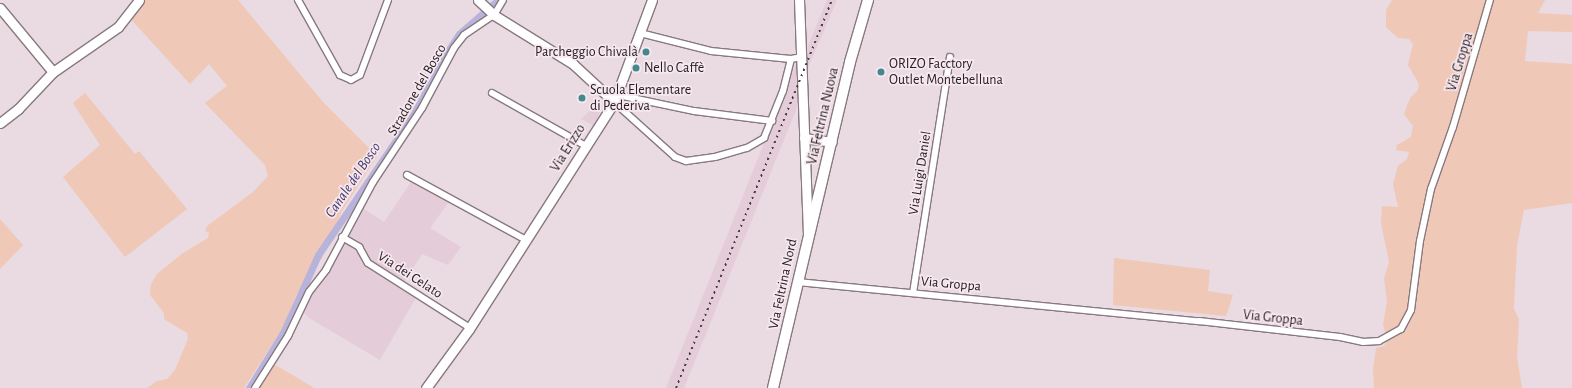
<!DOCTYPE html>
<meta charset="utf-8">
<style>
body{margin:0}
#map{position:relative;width:1572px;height:388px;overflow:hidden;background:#eadae1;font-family:"Alegreya Sans",sans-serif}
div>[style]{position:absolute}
.built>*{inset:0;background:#e4cdd8}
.green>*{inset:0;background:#efc8b7}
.canal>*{height:7px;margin:-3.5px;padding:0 3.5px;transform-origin:3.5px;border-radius:3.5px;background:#b7b3da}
.roads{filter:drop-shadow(1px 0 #87797f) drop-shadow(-1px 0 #87797f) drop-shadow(0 1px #87797f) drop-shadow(0 -1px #87797f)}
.street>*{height:6px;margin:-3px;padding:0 3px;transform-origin:3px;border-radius:3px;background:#fff}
.secondary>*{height:9px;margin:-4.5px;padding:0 4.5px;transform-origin:4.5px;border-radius:4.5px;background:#fff}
.primary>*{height:10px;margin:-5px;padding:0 5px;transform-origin:5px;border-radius:5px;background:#fff}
.rail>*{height:2px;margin-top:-1px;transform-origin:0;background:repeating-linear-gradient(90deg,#453d41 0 2px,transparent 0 6px)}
.dots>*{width:11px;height:11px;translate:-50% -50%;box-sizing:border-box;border:2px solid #f7e7ee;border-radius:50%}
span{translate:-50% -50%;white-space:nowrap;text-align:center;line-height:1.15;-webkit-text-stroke:3.5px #f7e7ee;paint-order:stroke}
.poi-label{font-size:14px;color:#262023}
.right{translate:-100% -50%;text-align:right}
.left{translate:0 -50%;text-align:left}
.street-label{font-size:14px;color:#262023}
.water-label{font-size:15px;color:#453c6f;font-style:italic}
</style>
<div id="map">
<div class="built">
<i style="clip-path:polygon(827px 0,837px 0,804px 77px,804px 55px)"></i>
<i style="clip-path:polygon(796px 63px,798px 105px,706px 334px,684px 388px,666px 388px)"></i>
<i style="clip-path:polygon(598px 104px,600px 112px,594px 126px,581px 119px)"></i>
<i style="clip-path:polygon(411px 182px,449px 202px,430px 228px,461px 247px,448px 265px,422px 254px,402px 286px,417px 296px,380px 360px,309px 318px,302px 311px,306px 301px,332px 260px,343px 232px,358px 205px,384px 222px)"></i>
</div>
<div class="green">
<i style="clip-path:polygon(143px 0,238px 0,323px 102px,377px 156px,342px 211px,323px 256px,296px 296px,284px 326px,244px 388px,147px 388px,157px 381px,167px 379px,175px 370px,188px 339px,187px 333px,164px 319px,164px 313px,150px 295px,151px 284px,157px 274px,183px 253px,208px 238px,209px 233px,205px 231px,207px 226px,253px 192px,268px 176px,265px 165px,205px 103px,227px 86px,209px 64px,190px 84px,128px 16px)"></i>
<i style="clip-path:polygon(1392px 0,1545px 0,1538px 13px,1572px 15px,1572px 32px,1528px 31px,1525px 61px,1572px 64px,1572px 203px,1524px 210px,1517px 246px,1514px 309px,1519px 319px,1517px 357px,1522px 388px,1374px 388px,1373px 369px,1376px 348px,1384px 346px,1387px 340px,1383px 324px,1387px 302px,1384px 278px,1389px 262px,1381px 223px,1382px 206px,1398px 207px,1393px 184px,1398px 166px,1407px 159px,1409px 152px,1396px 150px,1397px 145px,1411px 137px,1413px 126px,1404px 114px,1410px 98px,1418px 90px,1419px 84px,1408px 65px,1413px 44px,1409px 39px,1398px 38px,1386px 27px,1386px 10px)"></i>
<i style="clip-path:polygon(85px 93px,135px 154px,139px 151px,187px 209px,125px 257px,63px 177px,100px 145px,73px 103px)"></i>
<i style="clip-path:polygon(0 219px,23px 245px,0 269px)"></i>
<i style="clip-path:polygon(1114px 258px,1210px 270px,1208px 291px,1233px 295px,1226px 316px,1113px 305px)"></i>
<i style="clip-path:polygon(273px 364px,286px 371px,314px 388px,257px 388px)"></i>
</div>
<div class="canal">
<i style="left:249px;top:388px;width:67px;rotate:-58.4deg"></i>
<i style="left:284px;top:331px;width:83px;rotate:-65.9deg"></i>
<i style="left:318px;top:255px;width:169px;rotate:-55.8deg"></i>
<i style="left:413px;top:115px;width:73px;rotate:-61.3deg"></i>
<i style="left:448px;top:51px;width:20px;rotate:-57deg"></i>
<i style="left:459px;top:34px;width:52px;rotate:-41.1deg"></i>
</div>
<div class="roads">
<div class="street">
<i style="left:298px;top:0;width:86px;rotate:60.8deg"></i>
<i style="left:340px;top:75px;width:12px;rotate:24deg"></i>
<i style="left:351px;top:80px;width:10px;rotate:-29deg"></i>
<i style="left:360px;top:75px;width:80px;rotate:-69.5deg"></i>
<i style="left:640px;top:33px;width:73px;rotate:14.2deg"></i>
<i style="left:711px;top:51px;width:80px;rotate:5.7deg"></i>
<i style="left:492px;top:93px;width:108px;rotate:29.4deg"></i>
<i style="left:618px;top:95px;width:78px;rotate:11.9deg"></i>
<i style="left:694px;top:111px;width:79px;rotate:7.3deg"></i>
<i style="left:614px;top:102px;width:82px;rotate:42deg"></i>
<i style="left:675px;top:157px;width:12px;rotate:20deg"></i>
<i style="left:686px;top:161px;width:29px;rotate:-8deg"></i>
<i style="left:715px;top:157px;width:33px;rotate:-16deg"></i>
<i style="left:747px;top:148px;width:20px;rotate:-30deg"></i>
<i style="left:764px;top:138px;width:51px;rotate:-68deg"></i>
<i style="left:783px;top:91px;width:33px;rotate:-76deg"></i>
<i style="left:791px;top:59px;width:10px;rotate:-11deg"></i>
<i style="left:407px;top:175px;width:136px;rotate:28.6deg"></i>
<i style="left:342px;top:237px;width:20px;rotate:30deg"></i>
<i style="left:359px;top:247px;width:18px;rotate:61deg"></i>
<i style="left:368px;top:263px;width:121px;rotate:32.5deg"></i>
<i style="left:798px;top:282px;width:403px;rotate:5.6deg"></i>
<i style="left:1199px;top:321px;width:142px;rotate:6.5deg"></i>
<i style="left:1340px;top:337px;width:24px;rotate:12deg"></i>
<i style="left:1363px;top:342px;width:16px;rotate:-4deg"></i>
<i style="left:1379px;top:341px;width:25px;rotate:-29deg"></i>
<i style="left:1401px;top:329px;width:21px;rotate:-62deg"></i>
<i style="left:1411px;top:310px;width:70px;rotate:-82.6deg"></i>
<i style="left:1420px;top:241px;width:53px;rotate:-78.1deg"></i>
<i style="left:1431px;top:189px;width:66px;rotate:-70.5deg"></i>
<i style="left:1453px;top:127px;width:132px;rotate:-73.8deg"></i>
<i style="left:913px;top:293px;width:239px;rotate:-81.1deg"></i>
<i style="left:255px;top:388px;width:62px;rotate:-57.6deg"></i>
<i style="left:288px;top:336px;width:49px;rotate:-64.5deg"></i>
<i style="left:309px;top:292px;width:28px;rotate:-52deg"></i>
<i style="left:326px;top:270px;width:100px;rotate:-61.9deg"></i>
<i style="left:373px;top:182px;width:89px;rotate:-56.5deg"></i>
<i style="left:422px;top:108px;width:68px;rotate:-61.9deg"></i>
<i style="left:454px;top:48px;width:16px;rotate:-52deg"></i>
<i style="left:464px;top:35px;width:36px;rotate:-34deg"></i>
<i style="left:494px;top:15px;width:17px;rotate:-59deg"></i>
</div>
<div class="secondary">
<i style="left:478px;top:0;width:22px;rotate:43deg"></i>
<i style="left:494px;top:15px;width:93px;rotate:31.8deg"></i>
<i style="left:573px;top:64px;width:56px;rotate:42.8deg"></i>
<i style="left:799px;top:0;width:236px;rotate:87.8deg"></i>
<i style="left:0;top:8px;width:83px;rotate:50.4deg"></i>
<i style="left:0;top:123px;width:23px;rotate:-38deg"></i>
<i style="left:18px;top:109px;width:51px;rotate:-46.6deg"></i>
<i style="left:53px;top:72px;width:79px;rotate:-34.7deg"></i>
<i style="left:118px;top:27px;width:34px;rotate:-52deg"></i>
<i style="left:804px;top:138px;width:28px;rotate:8deg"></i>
<i style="left:426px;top:388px;width:73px;rotate:-53.9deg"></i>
<i style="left:469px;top:329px;width:269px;rotate:-57.4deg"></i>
<i style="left:614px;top:102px;width:109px;rotate:-69.6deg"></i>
</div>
<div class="primary">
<i style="left:773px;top:388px;width:335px;rotate:-76.7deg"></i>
<i style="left:850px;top:62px;width:65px;rotate:-73.8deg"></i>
</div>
</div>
<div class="rail">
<i style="left:676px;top:388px;width:418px;rotate:-68.1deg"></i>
</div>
<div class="dots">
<i style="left:646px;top:52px;background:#41888f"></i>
<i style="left:636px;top:68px;background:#41888f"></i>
<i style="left:881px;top:72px;background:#41888f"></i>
<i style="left:582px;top:98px;background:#41888f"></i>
</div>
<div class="poi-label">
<span class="right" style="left:638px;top:52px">Parcheggio Chivalà</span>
<span class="left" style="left:889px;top:72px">ORIZO Facctory<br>Outlet Montebelluna</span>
<span class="left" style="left:644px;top:68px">Nello Caffè</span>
<span class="left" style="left:590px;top:98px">Scuola Elementare<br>di Pederiva</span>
</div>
<div class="street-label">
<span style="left:1460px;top:62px;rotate:-73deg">Via Groppa</span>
<span style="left:417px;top:90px;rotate:-60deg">Stradone del Bosco</span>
<span style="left:823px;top:116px;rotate:-77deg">Via Feltrina Nuova</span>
<span style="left:568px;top:148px;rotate:-58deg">Via Erizzo</span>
<span style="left:920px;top:173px;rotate:-81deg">Via Luigi Daniel</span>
<span style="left:410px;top:275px;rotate:33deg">Via dei Celato</span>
<span style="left:783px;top:284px;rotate:-78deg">Via Feltrina Nord</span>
<span style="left:951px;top:284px;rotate:5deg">Via Groppa</span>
<span style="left:1273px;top:318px;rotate:6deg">Via Groppa</span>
</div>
<div class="water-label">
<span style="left:353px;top:180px;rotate:-56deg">Canale del Bosco</span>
</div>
</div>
